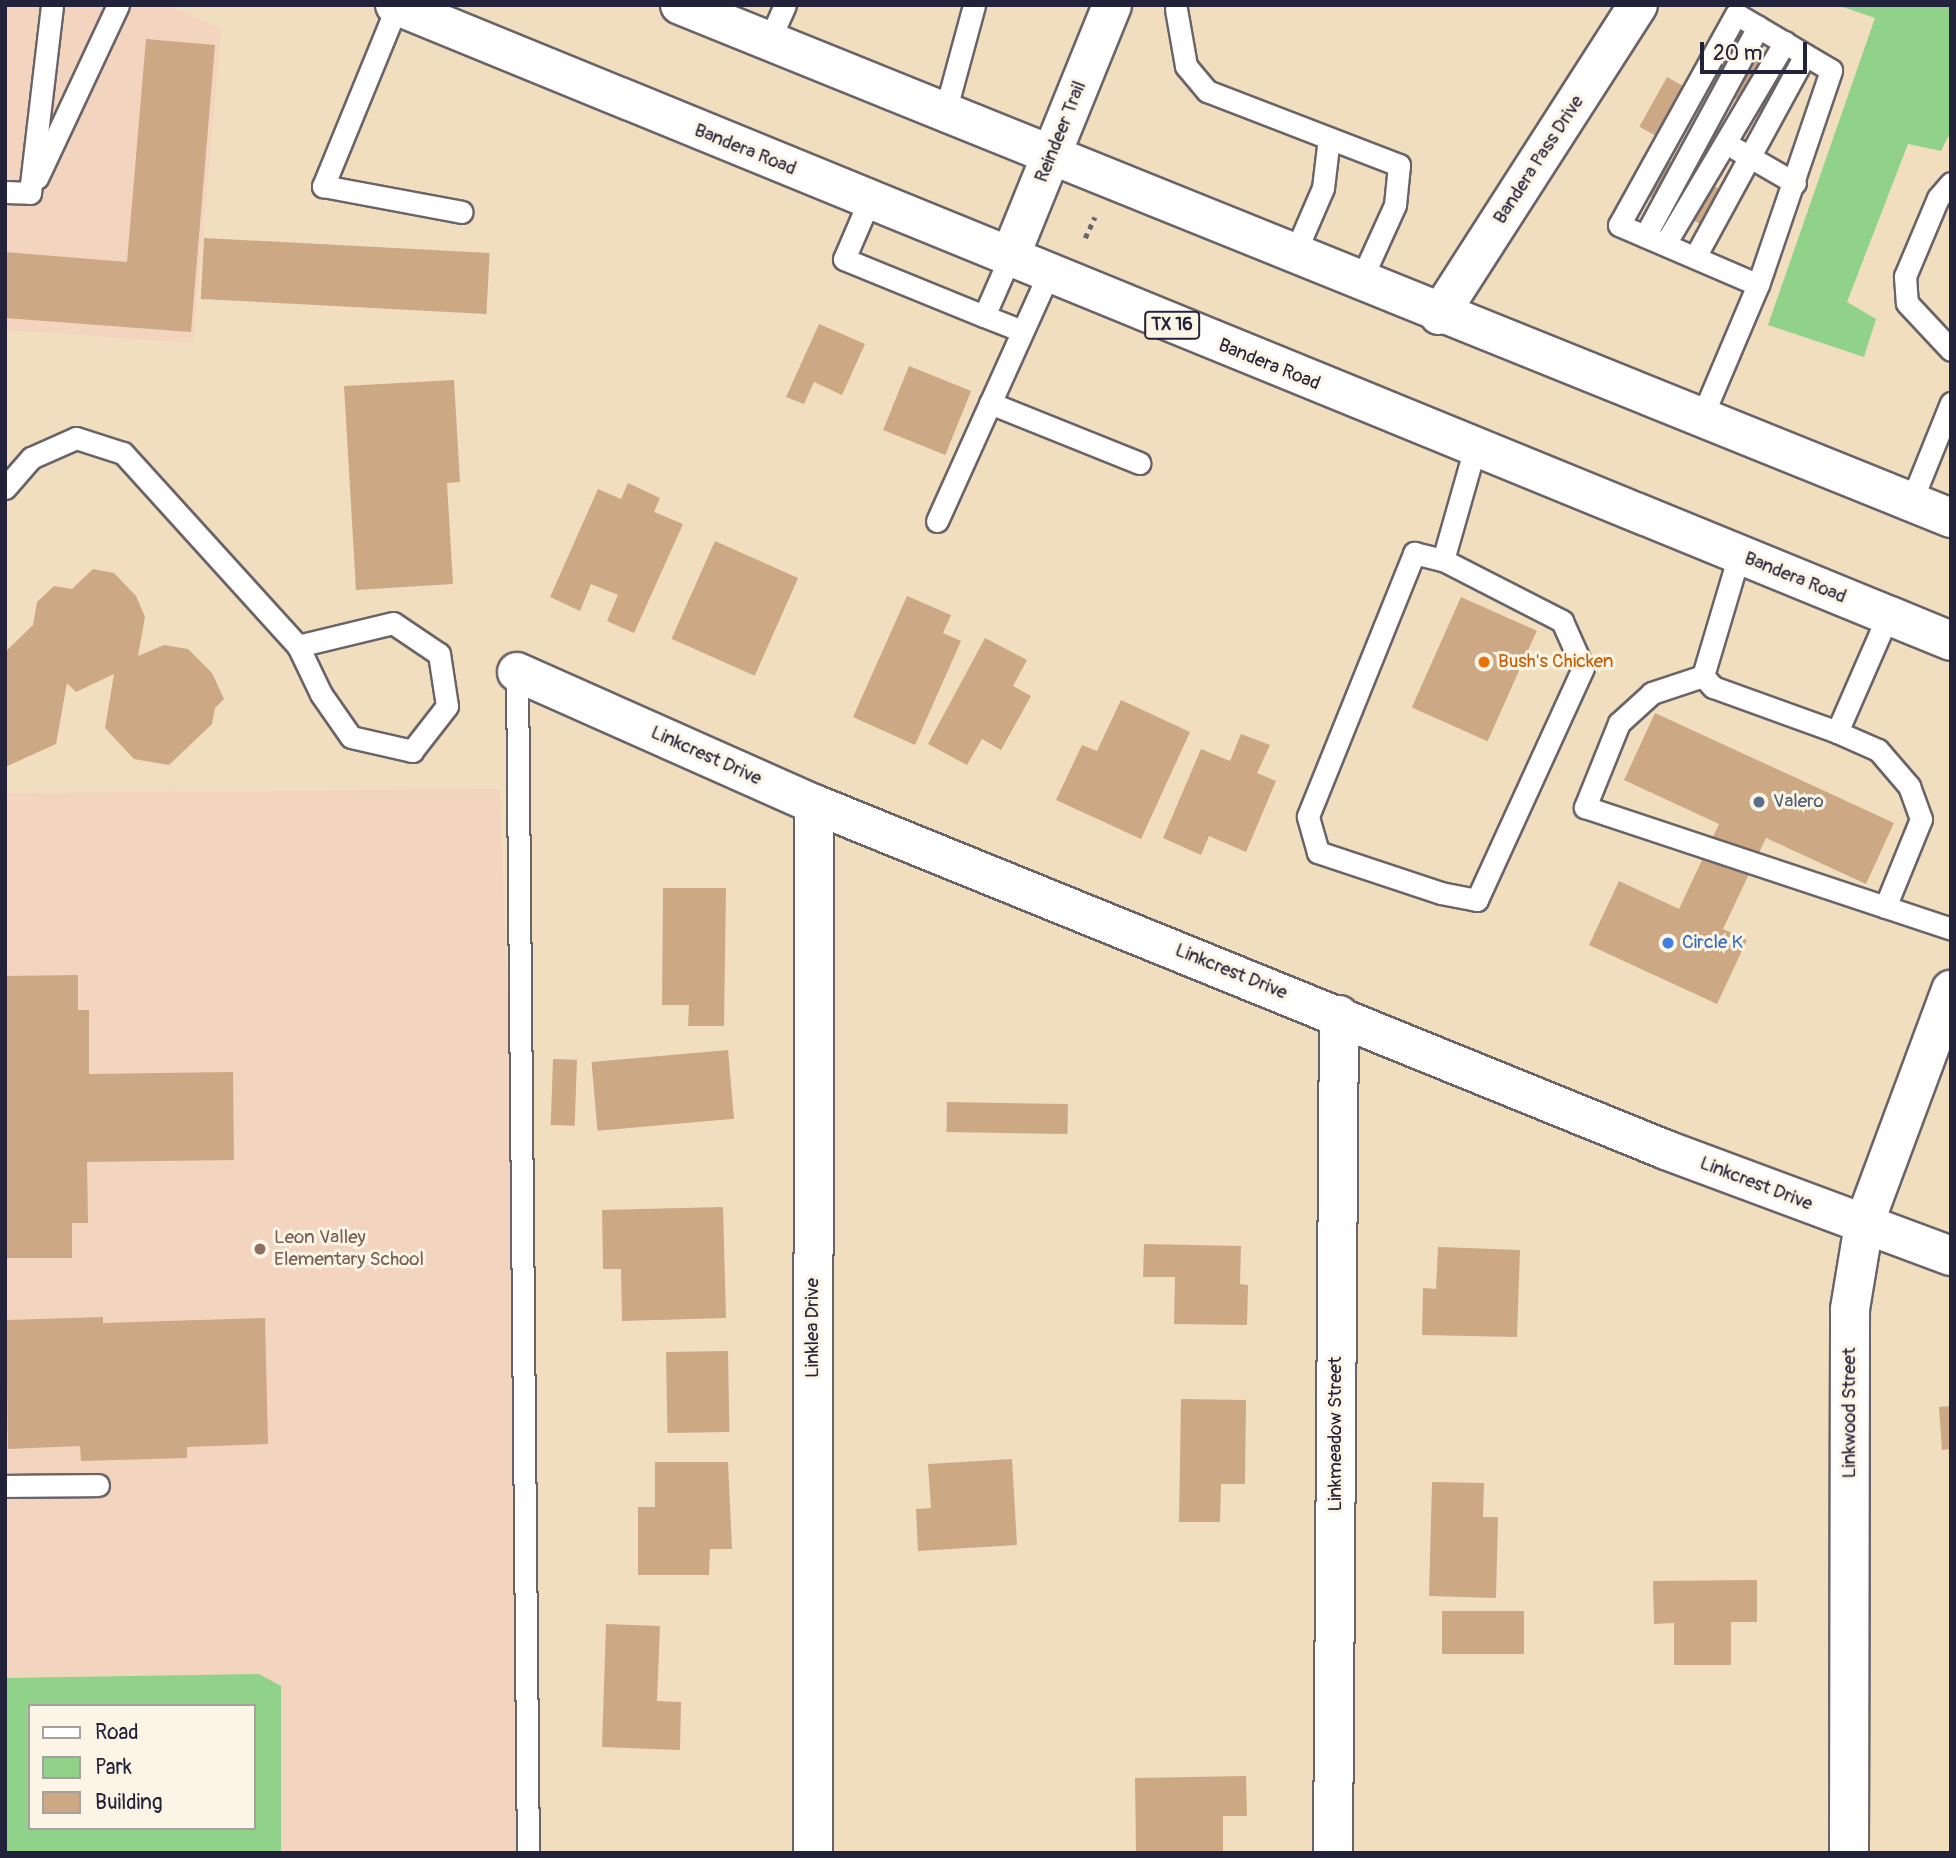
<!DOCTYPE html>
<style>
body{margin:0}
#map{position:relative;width:1956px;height:1858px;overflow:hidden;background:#f1debf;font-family:Pangolin,sans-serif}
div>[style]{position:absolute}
.built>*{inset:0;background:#f3d4be}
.green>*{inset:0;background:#91d28a}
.building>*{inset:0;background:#cca984;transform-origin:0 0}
.path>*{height:4.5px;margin-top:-2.25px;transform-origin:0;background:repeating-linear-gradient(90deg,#6a6469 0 5px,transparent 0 10px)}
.roads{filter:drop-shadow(2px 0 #6a6469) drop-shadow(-2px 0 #6a6469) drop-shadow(0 2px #6a6469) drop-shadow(0 -2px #6a6469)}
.service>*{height:21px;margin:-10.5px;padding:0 10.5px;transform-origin:10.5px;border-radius:10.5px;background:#fff}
.minor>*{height:38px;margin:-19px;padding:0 19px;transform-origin:19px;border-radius:19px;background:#fff}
.primary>*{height:38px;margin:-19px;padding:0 19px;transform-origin:19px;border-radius:19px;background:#fff}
.dots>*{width:19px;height:19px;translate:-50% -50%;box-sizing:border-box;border:4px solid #fcf5e5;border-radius:50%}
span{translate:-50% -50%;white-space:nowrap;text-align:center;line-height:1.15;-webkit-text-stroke:6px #fcf5e5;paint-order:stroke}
.shield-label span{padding:2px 5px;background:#fcf5e5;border:2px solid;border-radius:5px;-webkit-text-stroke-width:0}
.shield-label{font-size:18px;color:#22223b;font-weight:700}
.street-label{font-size:19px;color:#22223b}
.food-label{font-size:19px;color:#c56008}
.left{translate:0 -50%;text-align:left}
.service-label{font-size:19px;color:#4e5e75}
.shop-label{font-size:19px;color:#366cbe}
.education-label{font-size:19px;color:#785e54}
.frame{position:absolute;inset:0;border:7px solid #22223b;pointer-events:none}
.legend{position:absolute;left:28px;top:1704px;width:228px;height:126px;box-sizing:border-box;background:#fcf5e5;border:2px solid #a5a1a1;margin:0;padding:9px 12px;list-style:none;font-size:21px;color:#22223b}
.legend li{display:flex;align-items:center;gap:14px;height:35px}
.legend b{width:35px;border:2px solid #a5a1a1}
.scale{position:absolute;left:1700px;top:42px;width:107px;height:32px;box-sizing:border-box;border:4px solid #22223b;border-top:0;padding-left:9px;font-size:21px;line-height:24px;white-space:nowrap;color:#22223b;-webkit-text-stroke:5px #fcf5e5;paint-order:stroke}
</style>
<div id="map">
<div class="built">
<i style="clip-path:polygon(5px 5px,167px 5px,221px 29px,193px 343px,5px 330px)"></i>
<i style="clip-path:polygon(evenodd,500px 789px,537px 1853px,5px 1853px,5px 793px,500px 789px,30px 1706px,254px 1706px,254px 1828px,30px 1828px,30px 1706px)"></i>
</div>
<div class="green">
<i style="clip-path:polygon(1837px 5px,1951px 5px,1951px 131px,1941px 151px,1908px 144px,1847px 302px,1876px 319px,1864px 357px,1768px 325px,1875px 18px)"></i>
<i style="clip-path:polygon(evenodd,259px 1674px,281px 1686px,281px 1853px,5px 1853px,5px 1678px,259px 1674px,30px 1706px,254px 1706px,254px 1828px,30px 1828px,30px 1706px)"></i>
</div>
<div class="building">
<i style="left:1715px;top:36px;width:100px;height:45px;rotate:29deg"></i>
<i style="clip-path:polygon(146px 39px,215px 45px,191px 332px,5px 318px,5px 252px,127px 262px)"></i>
<i style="left:1667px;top:77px;width:21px;height:57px;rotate:29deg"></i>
<i style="left:1649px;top:150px;width:102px;height:40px;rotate:29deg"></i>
<i style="left:204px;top:238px;width:286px;height:61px;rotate:3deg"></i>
<i style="clip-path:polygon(819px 324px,865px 344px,842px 395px,814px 382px,804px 404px,786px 397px)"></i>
<i style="left:909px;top:366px;width:67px;height:69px;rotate:22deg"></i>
<i style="clip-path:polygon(454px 380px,460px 482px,447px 483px,453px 584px,356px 590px,344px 386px)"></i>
<i style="clip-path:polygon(628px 483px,660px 498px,654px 512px,683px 524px,634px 633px,607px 621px,618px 595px,591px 584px,580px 611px,550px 597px,598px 489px,621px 499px)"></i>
<i style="left:715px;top:541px;width:91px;height:107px;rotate:24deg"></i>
<i style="clip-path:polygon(93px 569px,114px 573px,136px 596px,145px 617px,138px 656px,164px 645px,188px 649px,212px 673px,224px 699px,215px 708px,212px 724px,169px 765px,134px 759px,105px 728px,114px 674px,76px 692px,67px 683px,56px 744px,5px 767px,5px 652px,33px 625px,37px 602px,54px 586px,72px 589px)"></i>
<i style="clip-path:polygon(907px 596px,951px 615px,943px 633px,961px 641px,915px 745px,853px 717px)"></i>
<i style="left:1461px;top:597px;width:83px;height:121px;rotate:24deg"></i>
<i style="clip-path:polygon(985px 638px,1027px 660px,1013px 686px,1031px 696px,1001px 750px,982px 739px,967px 765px,928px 744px)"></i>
<i style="clip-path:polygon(1121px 700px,1190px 732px,1141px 839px,1056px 800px,1082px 745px,1097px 751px)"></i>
<i style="clip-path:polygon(1655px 713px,1894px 823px,1866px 884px,1766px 838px,1723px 929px,1747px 940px,1717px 1004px,1589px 945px,1619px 881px,1679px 909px,1719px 824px,1624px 780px)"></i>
<i style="clip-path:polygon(1241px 734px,1270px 745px,1257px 773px,1276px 781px,1246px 852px,1209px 836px,1201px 855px,1163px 838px,1201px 749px,1230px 761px)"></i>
<i style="clip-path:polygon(663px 888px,726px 888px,724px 1026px,688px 1026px,689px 1005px,662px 1005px)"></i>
<i style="clip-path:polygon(78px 975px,78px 1010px,89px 1010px,89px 1074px,233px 1072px,234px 1160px,87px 1162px,88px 1223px,72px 1223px,72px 1258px,5px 1258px,5px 976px)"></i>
<i style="left:728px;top:1050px;width:69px;height:137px;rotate:85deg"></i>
<i style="left:553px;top:1059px;width:24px;height:66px;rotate:2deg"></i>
<i style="left:947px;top:1102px;width:121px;height:30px;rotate:1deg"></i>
<i style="clip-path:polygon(723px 1207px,726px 1318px,622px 1321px,621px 1269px,603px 1269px,602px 1210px)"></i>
<i style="clip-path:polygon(1144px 1244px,1241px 1246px,1240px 1284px,1248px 1285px,1247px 1325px,1174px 1324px,1175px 1277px,1143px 1277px)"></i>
<i style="clip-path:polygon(1438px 1247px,1520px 1250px,1517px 1337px,1422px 1335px,1423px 1288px,1436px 1289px)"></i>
<i style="clip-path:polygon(103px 1317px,103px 1323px,265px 1318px,268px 1444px,187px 1447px,187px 1458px,81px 1461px,80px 1446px,8px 1449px,6px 1320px)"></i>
<i style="left:728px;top:1351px;width:81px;height:62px;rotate:89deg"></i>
<i style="clip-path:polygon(1181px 1399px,1246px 1400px,1245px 1484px,1221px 1484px,1220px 1522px,1179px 1522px)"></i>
<i style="clip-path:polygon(1951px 1406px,1951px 1449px,1942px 1450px,1939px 1407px)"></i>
<i style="clip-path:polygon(1012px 1459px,1017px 1545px,918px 1551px,916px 1509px,931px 1508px,928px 1464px)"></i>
<i style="clip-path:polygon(655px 1462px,728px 1462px,732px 1549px,710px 1549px,709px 1575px,638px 1575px,638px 1507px,655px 1507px)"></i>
<i style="clip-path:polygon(1432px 1482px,1484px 1483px,1483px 1517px,1498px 1517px,1496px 1598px,1429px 1596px)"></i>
<i style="clip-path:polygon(1757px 1580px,1757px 1622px,1731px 1622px,1731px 1665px,1674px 1665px,1674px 1623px,1654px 1624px,1653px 1581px)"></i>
<i style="left:1524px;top:1611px;width:43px;height:82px;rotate:90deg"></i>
<i style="clip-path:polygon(606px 1624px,660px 1626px,657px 1701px,681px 1702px,680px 1750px,602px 1747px)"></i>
<i style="clip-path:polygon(1246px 1776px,1247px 1816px,1223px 1816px,1223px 1853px,1136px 1853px,1135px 1778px)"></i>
</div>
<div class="path">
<i style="left:1085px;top:238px;width:23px;rotate:-65deg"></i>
</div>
<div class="roads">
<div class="service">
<i style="left:397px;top:6px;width:195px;rotate:112.3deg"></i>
<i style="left:323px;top:186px;width:141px;rotate:10.6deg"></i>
<i style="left:1176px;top:9px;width:58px;rotate:80deg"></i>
<i style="left:1186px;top:66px;width:33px;rotate:50deg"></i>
<i style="left:1207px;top:91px;width:206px;rotate:21.1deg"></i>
<i style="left:1399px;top:165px;width:40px;rotate:95.7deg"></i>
<i style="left:1395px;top:205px;width:85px;rotate:114.4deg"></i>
<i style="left:769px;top:41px;width:39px;rotate:-66deg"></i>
<i style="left:945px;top:112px;width:111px;rotate:-74.8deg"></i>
<i style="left:1736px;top:149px;width:68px;rotate:30deg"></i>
<i style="left:37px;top:178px;width:191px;rotate:-64.9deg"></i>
<i style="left:1951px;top:183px;width:20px;rotate:131deg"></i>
<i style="left:1938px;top:198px;width:85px;rotate:112.9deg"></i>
<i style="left:1905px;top:276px;width:27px;rotate:86deg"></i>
<i style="left:1907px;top:303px;width:64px;rotate:46.9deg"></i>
<i style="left:5px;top:192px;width:25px;rotate:2deg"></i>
<i style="left:30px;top:193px;width:189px;rotate:-83.3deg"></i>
<i style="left:869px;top:201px;width:63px;rotate:113.3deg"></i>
<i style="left:844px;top:259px;width:151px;rotate:22.2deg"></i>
<i style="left:984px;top:316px;width:62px;rotate:-66.3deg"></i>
<i style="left:1645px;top:236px;width:238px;rotate:-61.6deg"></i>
<i style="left:1665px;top:244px;width:235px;rotate:-59.3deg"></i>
<i style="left:1294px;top:255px;width:73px;rotate:-66.6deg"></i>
<i style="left:1323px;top:188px;width:50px;rotate:-83.2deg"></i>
<i style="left:1695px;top:257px;width:230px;rotate:-61.4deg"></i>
<i style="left:984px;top:316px;width:41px;rotate:21.5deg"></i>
<i style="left:990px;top:403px;width:161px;rotate:21.9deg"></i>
<i style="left:1701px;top:419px;width:146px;rotate:-67deg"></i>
<i style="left:1758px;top:285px;width:227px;rotate:-71.2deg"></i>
<i style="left:1831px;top:70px;width:110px;rotate:-149.5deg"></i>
<i style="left:1736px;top:14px;width:241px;rotate:119deg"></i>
<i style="left:1619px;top:225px;width:151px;rotate:23.3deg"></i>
<i style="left:5px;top:488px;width:40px;rotate:-49deg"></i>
<i style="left:31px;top:458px;width:49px;rotate:-24deg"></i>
<i style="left:76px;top:438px;width:49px;rotate:17.7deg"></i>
<i style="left:123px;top:453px;width:261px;rotate:47.8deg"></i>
<i style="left:298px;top:646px;width:53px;rotate:64.4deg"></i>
<i style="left:321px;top:694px;width:52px;rotate:55.1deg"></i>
<i style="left:351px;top:737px;width:63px;rotate:12.9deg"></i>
<i style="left:412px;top:751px;width:57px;rotate:-52.1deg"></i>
<i style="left:447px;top:706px;width:53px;rotate:-98.7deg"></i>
<i style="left:439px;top:654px;width:55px;rotate:-146deg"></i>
<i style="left:393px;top:623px;width:98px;rotate:166.4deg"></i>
<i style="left:1911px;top:502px;width:107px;rotate:-68deg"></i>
<i style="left:937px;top:521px;width:270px;rotate:-65.7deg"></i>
<i style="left:1414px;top:553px;width:30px;rotate:14deg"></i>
<i style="left:1443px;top:560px;width:134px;rotate:27.1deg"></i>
<i style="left:1562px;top:621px;width:51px;rotate:65.9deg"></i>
<i style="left:1583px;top:668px;width:255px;rotate:114.6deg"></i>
<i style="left:1477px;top:900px;width:37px;rotate:-169deg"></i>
<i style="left:1441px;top:893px;width:130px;rotate:-161.6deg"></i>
<i style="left:1318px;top:852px;width:37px;rotate:-106deg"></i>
<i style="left:1308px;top:816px;width:284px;rotate:-68deg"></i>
<i style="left:1739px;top:555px;width:126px;rotate:106.6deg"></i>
<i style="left:1703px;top:676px;width:15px;rotate:48deg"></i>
<i style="left:1713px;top:687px;width:132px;rotate:19.9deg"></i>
<i style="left:1837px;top:732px;width:128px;rotate:-66.4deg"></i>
<i style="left:1443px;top:560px;width:116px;rotate:-74.1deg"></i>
<i style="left:517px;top:672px;width:1181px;rotate:89.47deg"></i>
<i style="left:1703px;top:676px;width:54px;rotate:161.6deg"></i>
<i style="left:1652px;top:693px;width:45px;rotate:137.7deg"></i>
<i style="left:1619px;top:723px;width:91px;rotate:112deg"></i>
<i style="left:1585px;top:807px;width:386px;rotate:18.4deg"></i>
<i style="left:1837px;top:732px;width:45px;rotate:23.7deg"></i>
<i style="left:1878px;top:750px;width:48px;rotate:49.3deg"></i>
<i style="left:1909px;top:786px;width:35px;rotate:70deg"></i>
<i style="left:1921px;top:819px;width:95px;rotate:112.2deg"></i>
<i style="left:5px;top:1486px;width:93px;rotate:-0.6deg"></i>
</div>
<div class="minor">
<i style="left:1009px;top:259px;width:274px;rotate:-67.9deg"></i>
<i style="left:1439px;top:315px;width:368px;rotate:-57.3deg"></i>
<i style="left:517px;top:672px;width:325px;rotate:24deg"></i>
<i style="left:814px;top:804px;width:920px;rotate:22.1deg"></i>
<i style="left:1666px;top:1150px;width:304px;rotate:20.4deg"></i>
<i style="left:813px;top:1853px;width:1049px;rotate:-89.95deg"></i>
<i style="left:1333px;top:1853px;width:838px;rotate:-89.59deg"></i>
<i style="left:1849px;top:1853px;width:544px;rotate:-89.89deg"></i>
<i style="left:1850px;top:1309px;width:86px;rotate:-80.6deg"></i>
<i style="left:1864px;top:1224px;width:250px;rotate:-69.6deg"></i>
</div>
<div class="primary">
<i style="left:395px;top:5px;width:1681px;rotate:22.23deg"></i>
<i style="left:680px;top:5px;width:1371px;rotate:21.98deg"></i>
</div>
</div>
<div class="dots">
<i style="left:1484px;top:662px;background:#e8710a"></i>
<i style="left:1759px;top:802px;background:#5c6f8a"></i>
<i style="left:1668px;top:943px;background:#3f7fe0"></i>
<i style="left:260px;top:1249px;background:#8d6e63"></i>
</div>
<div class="shield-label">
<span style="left:1172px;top:325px">TX 16</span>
</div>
<div class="street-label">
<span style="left:1061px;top:132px;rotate:-68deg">Reindeer Trail</span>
<span style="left:745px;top:150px;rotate:22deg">Bandera Road</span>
<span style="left:1539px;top:160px;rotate:-57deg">Bandera Pass Drive</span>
<span style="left:1269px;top:365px;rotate:22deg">Bandera Road</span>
<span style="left:1795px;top:578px;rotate:22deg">Bandera Road</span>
<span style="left:706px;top:756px;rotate:24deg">Linkcrest Drive</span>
<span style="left:1231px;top:972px;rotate:22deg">Linkcrest Drive</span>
<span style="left:1756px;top:1184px;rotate:21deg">Linkcrest Drive</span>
<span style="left:813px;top:1328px;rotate:-90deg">Linklea Drive</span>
<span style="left:1850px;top:1413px;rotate:-90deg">Linkwood Street</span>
<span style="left:1336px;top:1434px;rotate:-90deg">Linkmeadow Street</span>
</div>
<div class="food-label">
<span class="left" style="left:1498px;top:662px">Bush's Chicken</span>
</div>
<div class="service-label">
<span class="left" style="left:1773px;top:802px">Valero</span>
</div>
<div class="shop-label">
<span class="left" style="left:1682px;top:943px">Circle K</span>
</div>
<div class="education-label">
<span class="left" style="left:274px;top:1249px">Leon Valley<br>Elementary School</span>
</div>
<div class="frame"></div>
<ul class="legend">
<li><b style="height:9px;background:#fff"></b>Road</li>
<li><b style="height:19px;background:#91d28a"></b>Park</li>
<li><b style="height:19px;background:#cca984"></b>Building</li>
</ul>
<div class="scale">20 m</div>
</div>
